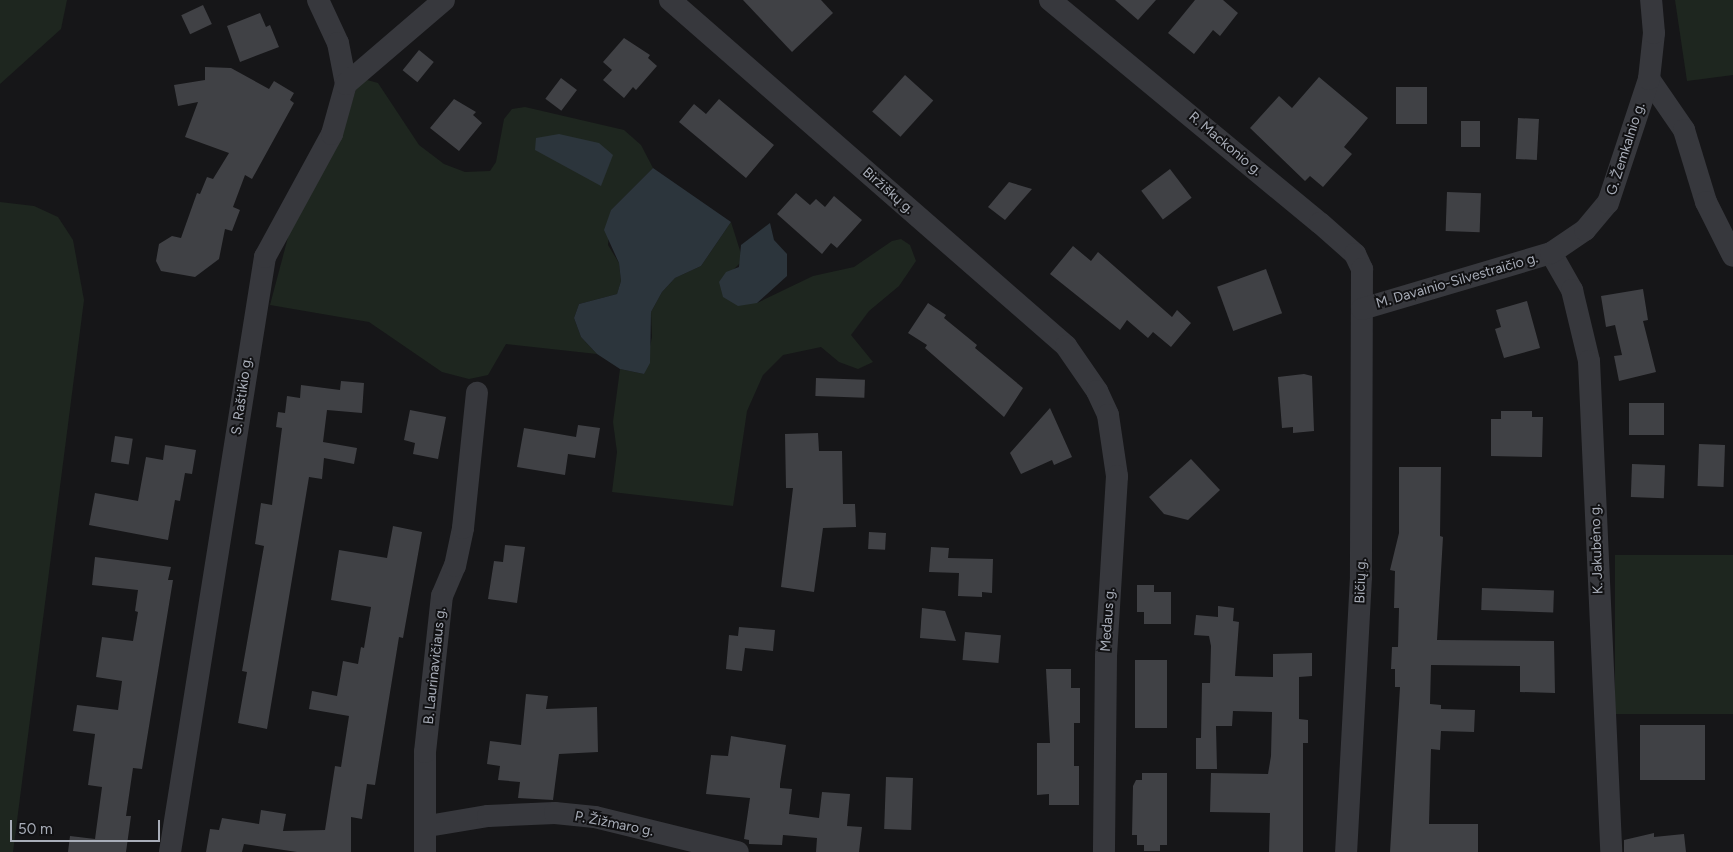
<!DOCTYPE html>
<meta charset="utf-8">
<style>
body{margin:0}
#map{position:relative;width:1733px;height:852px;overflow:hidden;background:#161618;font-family:Figtree,sans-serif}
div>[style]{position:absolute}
.green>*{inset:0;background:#1e261f;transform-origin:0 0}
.water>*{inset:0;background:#2c353c}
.building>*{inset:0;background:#404145;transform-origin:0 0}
.minor>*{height:22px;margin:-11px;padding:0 11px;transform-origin:11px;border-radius:11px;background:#37383d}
span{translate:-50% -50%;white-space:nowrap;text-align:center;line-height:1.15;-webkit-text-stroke:4px #111113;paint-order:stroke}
.street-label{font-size:14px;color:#a8adb8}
.scale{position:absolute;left:10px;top:820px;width:150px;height:22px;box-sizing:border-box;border:2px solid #a8adb8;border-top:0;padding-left:6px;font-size:15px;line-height:18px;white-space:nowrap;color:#a8adb8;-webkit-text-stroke:4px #111113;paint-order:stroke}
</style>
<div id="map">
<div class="green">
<i style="clip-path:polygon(0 0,67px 0,61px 29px,0 84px)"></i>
<i style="clip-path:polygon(1675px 0,1733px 0,1733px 75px,1687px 81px)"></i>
<i style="clip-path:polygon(367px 80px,378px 83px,419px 145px,444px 164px,465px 172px,490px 171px,496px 162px,504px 119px,512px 109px,525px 107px,624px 130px,641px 145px,653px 168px,611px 210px,608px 245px,619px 263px,621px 281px,617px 294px,579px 304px,574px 318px,581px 337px,597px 354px,506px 344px,488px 375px,469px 379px,442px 372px,369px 322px,270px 305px,291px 226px,342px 133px,357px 86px)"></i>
<i style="clip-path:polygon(0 202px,34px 206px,58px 217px,73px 240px,84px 300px,13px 852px,0 852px)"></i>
<i style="clip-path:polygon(731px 222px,743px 260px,733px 270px,757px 303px,813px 276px,854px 267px,892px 241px,901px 239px,910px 245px,916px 261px,899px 286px,869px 311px,851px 335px,873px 362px,858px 369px,839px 362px,821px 347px,783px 355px,763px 375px,747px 411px,733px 506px,612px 492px,617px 452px,613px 422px,620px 369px,644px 374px,652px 337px,651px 312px,662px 292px,675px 278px,701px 266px)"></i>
<i style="left:1733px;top:555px;width:159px;height:118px;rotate:90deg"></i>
</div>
<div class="water">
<i style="clip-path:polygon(559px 134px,599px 143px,613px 155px,601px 186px,535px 150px,536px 138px)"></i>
<i style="clip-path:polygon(653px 168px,731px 222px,701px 266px,675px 278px,662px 292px,651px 312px,650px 363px,644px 374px,620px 369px,597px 354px,581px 337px,574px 318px,579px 304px,617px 294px,621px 281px,619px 263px,604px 230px,611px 210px)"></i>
<i style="clip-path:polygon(770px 223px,774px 240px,787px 254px,787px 276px,757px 303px,738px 306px,723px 297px,719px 282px,726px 272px,739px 267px,741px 245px)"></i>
</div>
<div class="building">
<i style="clip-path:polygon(743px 0,821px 0,833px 13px,792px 52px)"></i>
<i style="clip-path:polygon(1115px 0,1156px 0,1138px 20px)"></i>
<i style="clip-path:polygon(1195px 0,1223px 0,1238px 13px,1220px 36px,1213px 30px,1194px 54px,1168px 33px)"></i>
<i style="left:203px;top:5px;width:21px;height:24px;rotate:65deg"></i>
<i style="clip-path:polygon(260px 13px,266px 27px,270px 25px,279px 47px,240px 62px,227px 26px)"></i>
<i style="clip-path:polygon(624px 38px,650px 55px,648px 58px,657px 66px,636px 90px,633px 87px,624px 98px,603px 80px,612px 70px,603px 62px)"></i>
<i style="left:419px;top:50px;width:19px;height:26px;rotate:39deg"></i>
<i style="clip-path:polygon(205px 67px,231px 68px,269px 89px,274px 81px,294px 93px,290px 100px,294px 103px,252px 179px,245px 175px,233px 207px,240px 210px,232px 231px,225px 229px,219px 259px,195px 277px,161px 271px,156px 261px,159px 244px,172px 236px,181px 238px,197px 193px,200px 194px,207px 177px,213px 179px,229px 153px,185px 137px,198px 102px,178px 106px,174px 85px,205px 80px)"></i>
<i style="left:905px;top:75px;width:38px;height:49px;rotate:42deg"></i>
<i style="clip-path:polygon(1319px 77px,1368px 118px,1344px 147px,1352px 154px,1323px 187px,1310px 176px,1305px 181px,1250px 128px,1279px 96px,1292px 108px)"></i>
<i style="left:561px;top:78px;width:20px;height:26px;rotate:37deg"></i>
<i style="left:1396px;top:87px;width:31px;height:37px"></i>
<i style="clip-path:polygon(454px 99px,476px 112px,473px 115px,482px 123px,459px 151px,430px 128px)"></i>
<i style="clip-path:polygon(719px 99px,774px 145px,746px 178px,679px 122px,694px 104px,706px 114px)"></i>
<i style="left:1518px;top:118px;width:21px;height:41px;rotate:3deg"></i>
<i style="left:1461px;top:121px;width:19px;height:26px"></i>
<i style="left:1170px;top:169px;width:36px;height:36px;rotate:53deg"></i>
<i style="clip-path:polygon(1009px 182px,1032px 189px,1005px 220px,988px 207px)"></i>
<i style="left:1447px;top:192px;width:34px;height:39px;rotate:2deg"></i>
<i style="clip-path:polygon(796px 193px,810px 205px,816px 199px,825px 207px,834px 196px,862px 220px,837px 248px,831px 243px,822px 254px,777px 214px)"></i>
<i style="clip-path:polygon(1073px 246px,1091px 261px,1098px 252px,1172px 317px,1177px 310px,1191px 323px,1171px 347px,1153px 332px,1148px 338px,1127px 320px,1120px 330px,1050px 274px)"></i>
<i style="left:1266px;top:269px;width:47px;height:52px;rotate:70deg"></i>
<i style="clip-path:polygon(1643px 289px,1648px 320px,1643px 321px,1656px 372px,1619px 381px,1614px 356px,1622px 355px,1615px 325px,1606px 327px,1601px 296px)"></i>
<i style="clip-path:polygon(1527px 301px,1540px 348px,1504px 358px,1495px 329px,1501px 327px,1496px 310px)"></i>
<i style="clip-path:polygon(928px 303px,946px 315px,944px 318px,977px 345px,975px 348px,1023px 388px,1004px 417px,925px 348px,927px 345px,908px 333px)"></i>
<i style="clip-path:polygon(1304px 374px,1312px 376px,1314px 431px,1293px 433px,1293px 427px,1282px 428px,1278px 377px)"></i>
<i style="left:816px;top:378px;width:49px;height:18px;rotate:2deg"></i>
<i style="clip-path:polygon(341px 381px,364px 383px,362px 413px,327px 410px,323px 442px,357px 448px,354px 464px,324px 458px,322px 479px,309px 477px,267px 729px,238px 723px,247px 672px,242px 671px,264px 546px,255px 544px,261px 503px,272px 505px,282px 428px,276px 427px,278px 412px,285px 413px,287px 396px,300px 398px,301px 385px,340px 390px)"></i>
<i style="left:1629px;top:403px;width:35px;height:32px"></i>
<i style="clip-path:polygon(1050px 408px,1072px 457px,1054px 465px,1052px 460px,1021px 474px,1010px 453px)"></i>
<i style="clip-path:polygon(410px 410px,446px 417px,438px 459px,413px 454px,415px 443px,404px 440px)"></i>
<i style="clip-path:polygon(1501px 411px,1532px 411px,1532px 417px,1543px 417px,1542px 457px,1491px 456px,1491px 419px,1501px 419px)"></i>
<i style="clip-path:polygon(578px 425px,600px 428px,595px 458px,568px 454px,565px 475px,517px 467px,524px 428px,576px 437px)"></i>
<i style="clip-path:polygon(818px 433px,819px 451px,842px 451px,843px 504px,855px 504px,856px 527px,823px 528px,814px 592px,781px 587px,793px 488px,786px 488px,785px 434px)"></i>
<i style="left:115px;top:436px;width:18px;height:26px;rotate:9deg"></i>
<i style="left:1699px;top:444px;width:26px;height:42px;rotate:2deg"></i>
<i style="clip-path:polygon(165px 445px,196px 450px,192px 474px,185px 473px,180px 501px,175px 500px,168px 540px,89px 525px,95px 493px,138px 501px,146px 457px,163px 460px)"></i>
<i style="clip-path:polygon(1191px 459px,1220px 490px,1188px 520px,1164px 514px,1149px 497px)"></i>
<i style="left:1632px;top:464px;width:33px;height:33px;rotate:2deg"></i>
<i style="clip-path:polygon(1399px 467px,1441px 467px,1440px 536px,1443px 537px,1437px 640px,1554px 641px,1555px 693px,1520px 692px,1520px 666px,1431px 665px,1430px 704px,1441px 705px,1441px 709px,1475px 710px,1474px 732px,1441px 731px,1440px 750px,1431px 749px,1429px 824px,1478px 824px,1478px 852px,1390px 852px,1400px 687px,1395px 687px,1395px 669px,1391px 669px,1392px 647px,1398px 647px,1399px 608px,1394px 608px,1395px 571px,1390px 570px,1399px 533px)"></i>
<i style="clip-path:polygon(393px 526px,422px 532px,403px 638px,399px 637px,375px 785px,367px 784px,362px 819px,351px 817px,351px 852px,297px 852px,244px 844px,242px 852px,206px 852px,210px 829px,219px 830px,222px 818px,259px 824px,261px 810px,286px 814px,283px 831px,325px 830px,335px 766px,341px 767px,349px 716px,309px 709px,312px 691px,337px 696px,343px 661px,358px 664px,361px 647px,364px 648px,371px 607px,331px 600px,339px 550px,387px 558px)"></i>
<i style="left:869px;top:532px;width:17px;height:17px;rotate:3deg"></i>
<i style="clip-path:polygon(505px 545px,525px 547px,517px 603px,488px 599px,494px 561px,503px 562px)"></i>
<i style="clip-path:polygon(931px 547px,949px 548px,948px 558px,993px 559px,992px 593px,982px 592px,982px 597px,958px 596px,959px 573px,929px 572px)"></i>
<i style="clip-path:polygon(95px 557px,171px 567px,168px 580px,173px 580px,142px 769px,133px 768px,126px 816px,131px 816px,126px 852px,68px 852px,70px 836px,95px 839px,102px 787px,88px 785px,95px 734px,73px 731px,77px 705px,118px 710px,122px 681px,96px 677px,102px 637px,133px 641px,138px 612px,135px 611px,138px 590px,92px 585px)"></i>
<i style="clip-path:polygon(1137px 585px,1154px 585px,1154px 592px,1171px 592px,1171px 624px,1144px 624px,1144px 612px,1137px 612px)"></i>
<i style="left:1482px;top:588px;width:72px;height:22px;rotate:2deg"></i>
<i style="clip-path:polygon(1218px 606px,1234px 608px,1233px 621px,1239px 622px,1235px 676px,1273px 677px,1273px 654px,1312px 653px,1312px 676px,1299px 677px,1299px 719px,1308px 720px,1308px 743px,1303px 743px,1303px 852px,1269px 852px,1270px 813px,1210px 812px,1211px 773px,1268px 774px,1271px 756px,1272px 712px,1233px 711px,1232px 726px,1216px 726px,1217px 769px,1196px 769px,1196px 738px,1201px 738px,1202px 683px,1210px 683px,1211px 646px,1209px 636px,1194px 635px,1196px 615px,1218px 617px)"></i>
<i style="clip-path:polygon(922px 608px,945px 611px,956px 641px,920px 638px)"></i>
<i style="clip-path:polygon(739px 627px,775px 630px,773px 651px,745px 648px,742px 671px,726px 669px,729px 635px,738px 636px)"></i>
<i style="left:965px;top:632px;width:36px;height:28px;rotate:5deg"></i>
<i style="left:1135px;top:660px;width:32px;height:68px"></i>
<i style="clip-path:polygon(1046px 669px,1071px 669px,1071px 688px,1080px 688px,1080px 723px,1074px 723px,1074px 766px,1079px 766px,1079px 805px,1049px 805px,1049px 794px,1037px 795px,1037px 743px,1050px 743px)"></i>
<i style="clip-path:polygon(526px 694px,548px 696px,546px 709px,597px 707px,598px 752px,559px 754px,553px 800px,518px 798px,520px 782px,498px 780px,500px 766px,487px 764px,490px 741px,521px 745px)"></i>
<i style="left:1640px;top:725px;width:65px;height:55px"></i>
<i style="clip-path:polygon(731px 736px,786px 745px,780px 784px,780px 788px,792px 789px,789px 814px,819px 818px,822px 792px,850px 794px,847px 826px,862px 827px,859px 852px,816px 852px,817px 838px,783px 835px,782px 845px,749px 844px,749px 840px,744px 839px,750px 798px,706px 794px,711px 755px,728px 756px)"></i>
<i style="clip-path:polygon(1142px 773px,1167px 773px,1167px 845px,1160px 845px,1160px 851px,1144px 851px,1144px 845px,1137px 845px,1137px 835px,1132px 835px,1133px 786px,1136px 780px,1142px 780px)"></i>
<i style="left:886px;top:777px;width:27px;height:52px;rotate:2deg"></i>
<i style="clip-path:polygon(1654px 833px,1654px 837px,1684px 834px,1686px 852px,1624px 852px,1624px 840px)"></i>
</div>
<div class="minor">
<i style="left:318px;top:0;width:47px;rotate:65.1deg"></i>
<i style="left:338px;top:43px;width:42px;rotate:79deg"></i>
<i style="left:670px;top:0;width:526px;rotate:41.14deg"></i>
<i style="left:1066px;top:346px;width:55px;rotate:55.4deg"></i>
<i style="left:1097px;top:391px;width:26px;rotate:65deg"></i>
<i style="left:1108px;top:415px;width:62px;rotate:81.6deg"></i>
<i style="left:1117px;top:476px;width:181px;rotate:93.5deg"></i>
<i style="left:1106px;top:657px;width:195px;rotate:90.6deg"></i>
<i style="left:1050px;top:0;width:350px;rotate:39.6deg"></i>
<i style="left:1320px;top:223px;width:47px;rotate:41.5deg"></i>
<i style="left:1355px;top:254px;width:17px;rotate:65deg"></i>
<i style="left:1362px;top:269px;width:308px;rotate:90.2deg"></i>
<i style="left:1361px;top:577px;width:275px;rotate:93.1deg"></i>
<i style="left:1649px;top:79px;width:62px;rotate:55.5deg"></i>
<i style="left:1684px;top:130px;width:75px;rotate:73deg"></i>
<i style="left:1706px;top:202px;width:60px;rotate:63.4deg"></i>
<i style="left:1551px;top:253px;width:43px;rotate:60.4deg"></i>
<i style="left:1572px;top:290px;width:73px;rotate:76.5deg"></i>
<i style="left:1589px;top:361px;width:491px;rotate:87.4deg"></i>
<i style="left:1362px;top:309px;width:197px;rotate:-16.5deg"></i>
<i style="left:1551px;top:253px;width:41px;rotate:-34.1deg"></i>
<i style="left:1585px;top:230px;width:35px;rotate:-50deg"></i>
<i style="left:1608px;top:203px;width:131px;rotate:-71.7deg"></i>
<i style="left:1649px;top:79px;width:46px;rotate:-83.8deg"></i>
<i style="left:1654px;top:33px;width:33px;rotate:-95deg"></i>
<i style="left:428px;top:826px;width:61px;rotate:-9.5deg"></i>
<i style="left:488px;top:816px;width:67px;rotate:-2.6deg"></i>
<i style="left:555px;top:813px;width:40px;rotate:5.7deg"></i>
<i style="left:595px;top:817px;width:147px;rotate:13.8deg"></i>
<i style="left:170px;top:852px;width:603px;rotate:-80.93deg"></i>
<i style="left:265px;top:257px;width:140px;rotate:-61.4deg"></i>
<i style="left:332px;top:134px;width:52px;rotate:-74.4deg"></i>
<i style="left:346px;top:84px;width:129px;rotate:-40.6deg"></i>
<i style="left:425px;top:852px;width:100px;rotate:-90deg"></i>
<i style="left:425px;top:752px;width:157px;rotate:-83.8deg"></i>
<i style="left:442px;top:596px;width:33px;rotate:-67deg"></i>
<i style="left:455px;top:566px;width:39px;rotate:-78deg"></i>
<i style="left:463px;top:528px;width:136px;rotate:-84.1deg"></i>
</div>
<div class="street-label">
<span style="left:1225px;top:144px;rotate:40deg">R. Mackonio g.</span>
<span style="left:1626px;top:149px;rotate:-72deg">G. Žemkalnio g.</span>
<span style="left:888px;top:191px;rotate:41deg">Biržiškų g.</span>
<span style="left:1457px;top:281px;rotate:-16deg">M. Davainio-Silvestraičio g.</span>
<span style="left:242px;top:396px;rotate:-82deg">S. Raštikio g.</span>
<span style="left:1597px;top:549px;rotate:-92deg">K. Jakubėno g.</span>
<span style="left:1361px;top:581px;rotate:-88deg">Bičių g.</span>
<span style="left:1108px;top:620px;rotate:-86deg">Medaus g.</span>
<span style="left:435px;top:666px;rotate:-84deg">B. Laurinavičiaus g.</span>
<span style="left:614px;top:824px;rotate:11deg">P. Žižmaro g.</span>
</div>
<div class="scale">50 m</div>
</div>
